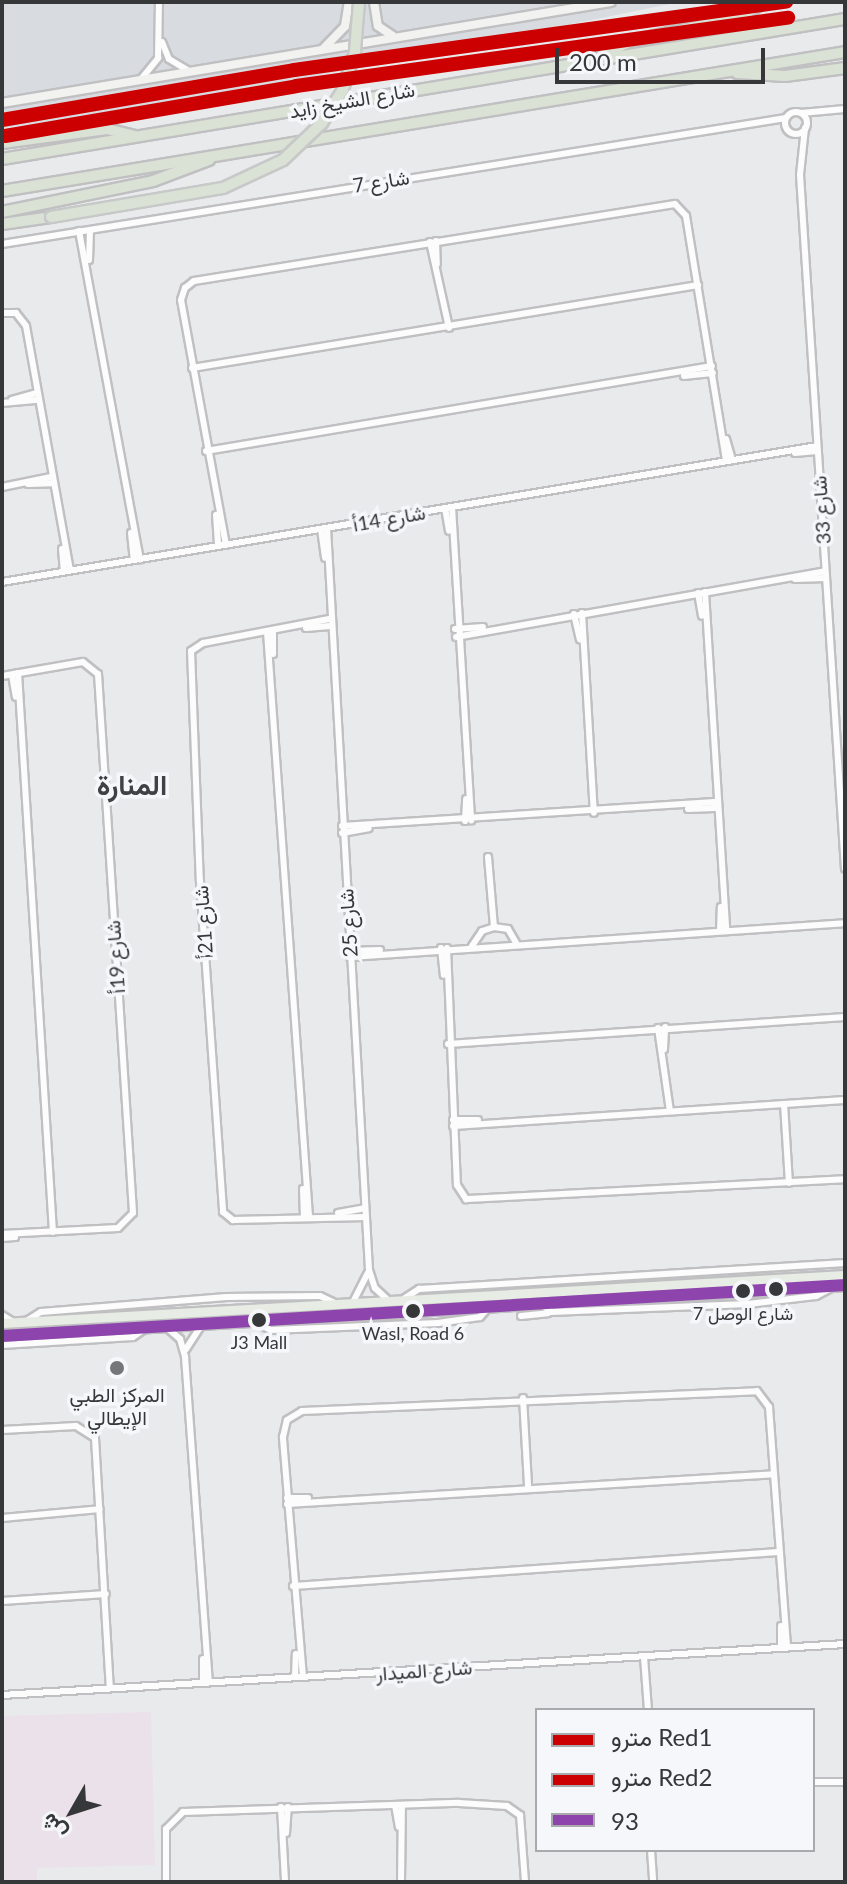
<!DOCTYPE html>
<meta charset="utf-8">
<style>
body{margin:0}
#map{position:relative;width:847px;height:1884px;overflow:hidden;background:#e9eaec;font-family:Lato,Vazirmatn,sans-serif}
div>[style]{position:absolute}
.built>*{inset:0;background:#d8dce1}
.education>*{inset:0;background:#ebe1ea}
.roads{filter:drop-shadow(2px 0 #c0c0c2) drop-shadow(-2px 0 #c0c0c2) drop-shadow(0 2px #c0c0c2) drop-shadow(0 -2px #c0c0c2)}
.street>*{height:6px;margin:-3px;padding:0 3px;transform-origin:3px;border-radius:3px;background:#fcfcfc}
.street>.ring{margin:-3px;padding:0;box-sizing:content-box;background:none;border:6px solid #fcfcfc;border-radius:50%}
.secondary>*{height:8px;margin:-4px;padding:0 4px;transform-origin:4px;border-radius:4px;background:#f2f3f0}
.primary>*{height:9px;margin:-4.5px;padding:0 4.5px;transform-origin:4.5px;border-radius:4.5px;background:#e7ece4}
.highway>*{height:10px;margin:-5px;padding:0 5px;transform-origin:5px;border-radius:5px;background:#dae1d5}
.bridges{filter:drop-shadow(2px 0 #c7c8c8) drop-shadow(-2px 0 #c7c8c8) drop-shadow(0 2px #c7c8c8) drop-shadow(0 -2px #c7c8c8)}
.highway-bridge>*{height:10px;margin:-5px;padding:0 5px;transform-origin:5px;border-radius:5px;background:#dae1d5}
.bus-1>*{height:12px;margin:-6px;padding:0 6px;transform-origin:6px;border-radius:6px;background:#8e44ad}
.metro-1>*{height:14px;margin:-7px;padding:0 7px;transform-origin:7px;border-radius:7px;background:#c00}
.metro-2>*{height:14px;margin:-7px;padding:0 7px;transform-origin:7px;border-radius:7px;background:#c00}
.dots>*{width:22px;height:22px;translate:-50% -50%;box-sizing:border-box;border:4px solid #f5f7fa;border-radius:50%}
span{translate:-50% -50%;white-space:nowrap;text-align:center;line-height:1.15;-webkit-text-stroke:7px #f5f7fa;paint-order:stroke}
.bus-label{font-size:18px;color:#363738}
.street-label{font-size:20px;color:#363738}
.poi-label{font-size:20px;color:#363738}
.district-label{font-size:28px;color:#3f4144;font-weight:700}
.frame{position:absolute;inset:0;border:4px solid #363738;pointer-events:none}
.legend{position:absolute;left:535px;top:1708px;width:280px;height:144px;box-sizing:border-box;background:#f5f7fa;border:2px solid #a9aaac;margin:0;padding:10px 14px;list-style:none;font-size:24px;color:#363738}
.legend li{display:flex;align-items:center;gap:16px;height:40px}
.legend b{width:40px;border:2px solid #a9aaac}
.north{position:absolute;left:32px;top:1772px;width:80px;height:80px;-webkit-text-stroke:6px #f5f7fa;paint-order:stroke;rotate:231deg;font-size:22px;font-weight:700;line-height:32px;text-align:center;color:#363738}
.north::after{content:'';display:block;margin:auto;width:28px;height:36px;background:#363738;clip-path:polygon(50% 0,100% 100%,50% 72%,0 100%)}
.scale{position:absolute;left:555px;top:48px;width:210px;height:36px;box-sizing:border-box;border:4px solid #363738;border-top:0;padding-left:10px;font-size:24px;line-height:28px;white-space:nowrap;color:#363738;-webkit-text-stroke:6px #f5f7fa;paint-order:stroke}
</style>
<div id="map">
<div class="built">
<i style="clip-path:polygon(2px 2px,680px 2px,187px 102px,2px 128px)"></i>
</div>
<div class="education">
<i style="clip-path:polygon(151px 1712px,155px 1865px,37px 1868px,37px 1882px,2px 1882px,2px 1716px)"></i>
</div>
<div class="roads">
<div class="street">
<i style="left:162px;top:42px;width:18px;rotate:68deg"></i>
<i style="left:169px;top:59px;width:21px;rotate:31deg"></i>
<i style="left:142px;top:78px;width:26px;rotate:-51deg"></i>
<i style="left:158px;top:58px;width:56px;rotate:-89deg"></i>
<i class="ring" style="left:785px;top:112px;width:16px;height:16px"></i>
<i style="left:801px;top:113px;width:44px;rotate:-5.2deg"></i>
<i style="left:805px;top:128px;width:47px;rotate:96.1deg"></i>
<i style="left:800px;top:175px;width:695px;rotate:86.29deg"></i>
<i style="left:79px;top:231px;width:334px;rotate:79.5deg"></i>
<i style="left:436px;top:241px;width:23px;rotate:88deg"></i>
<i style="left:430px;top:242px;width:88px;rotate:77.5deg"></i>
<i style="left:2px;top:244px;width:794px;rotate:-9.13deg"></i>
<i style="left:89px;top:260px;width:30px;rotate:-88deg"></i>
<i style="left:2px;top:313px;width:14px"></i>
<i style="left:16px;top:313px;width:16px;rotate:52deg"></i>
<i style="left:26px;top:326px;width:248px;rotate:79.8deg"></i>
<i style="left:192px;top:368px;width:513px;rotate:-9.32deg"></i>
<i style="left:684px;top:376px;width:29px;rotate:-6deg"></i>
<i style="left:12px;top:400px;width:26px;rotate:-16deg"></i>
<i style="left:2px;top:403px;width:36px;rotate:-5deg"></i>
<i style="left:726px;top:439px;width:22px;rotate:74deg"></i>
<i style="left:206px;top:451px;width:513px;rotate:-9.54deg"></i>
<i style="left:795px;top:453px;width:22px;rotate:-5deg"></i>
<i style="left:28px;top:484px;width:24px;rotate:-2deg"></i>
<i style="left:2px;top:487px;width:50px;rotate:-11.5deg"></i>
<i style="left:452px;top:507px;width:314px;rotate:86.5deg"></i>
<i style="left:445px;top:508px;width:23px;rotate:80deg"></i>
<i style="left:216px;top:515px;width:31px;rotate:86deg"></i>
<i style="left:327px;top:528px;width:743px;rotate:86.76deg"></i>
<i style="left:369px;top:1270px;width:19px;rotate:72deg"></i>
<i style="left:375px;top:1288px;width:18px;rotate:43deg"></i>
<i style="left:321px;top:529px;width:29px;rotate:82deg"></i>
<i style="left:131px;top:533px;width:27px;rotate:84deg"></i>
<i style="left:226px;top:545px;width:249px;rotate:-100.4deg"></i>
<i style="left:181px;top:300px;width:13px;rotate:-72deg"></i>
<i style="left:185px;top:288px;width:11px;rotate:-38deg"></i>
<i style="left:194px;top:281px;width:487px;rotate:-9.1deg"></i>
<i style="left:675px;top:204px;width:16px;rotate:47deg"></i>
<i style="left:686px;top:216px;width:248px;rotate:80.7deg"></i>
<i style="left:62px;top:549px;width:22px;rotate:85deg"></i>
<i style="left:795px;top:579px;width:31px;rotate:-2deg"></i>
<i style="left:2px;top:582px;width:826px;rotate:-9.47deg"></i>
<i style="left:705px;top:592px;width:339px;rotate:86.4deg"></i>
<i style="left:698px;top:593px;width:23px;rotate:80deg"></i>
<i style="left:582px;top:613px;width:200px;rotate:86.6deg"></i>
<i style="left:574px;top:614px;width:26px;rotate:77deg"></i>
<i style="left:329px;top:619px;width:128px;rotate:169.2deg"></i>
<i style="left:203px;top:643px;width:14px;rotate:146deg"></i>
<i style="left:191px;top:651px;width:230px;rotate:87.8deg"></i>
<i style="left:200px;top:881px;width:332px;rotate:86deg"></i>
<i style="left:223px;top:1212px;width:13px;rotate:39deg"></i>
<i style="left:233px;top:1220px;width:133px;rotate:-1.3deg"></i>
<i style="left:306px;top:628px;width:24px;rotate:-5deg"></i>
<i style="left:455px;top:629px;width:28px;rotate:-4deg"></i>
<i style="left:273px;top:631px;width:23px;rotate:90deg"></i>
<i style="left:267px;top:632px;width:586px;rotate:85.89deg"></i>
<i style="left:456px;top:637px;width:375px;rotate:-10.1deg"></i>
<i style="left:18px;top:673px;width:560px;rotate:86.42deg"></i>
<i style="left:12px;top:675px;width:22px;rotate:80deg"></i>
<i style="left:2px;top:676px;width:82px;rotate:-9.8deg"></i>
<i style="left:83px;top:662px;width:19px;rotate:39deg"></i>
<i style="left:98px;top:674px;width:540px;rotate:86.28deg"></i>
<i style="left:133px;top:1213px;width:21px;rotate:135deg"></i>
<i style="left:118px;top:1228px;width:116px;rotate:177deg"></i>
<i style="left:688px;top:809px;width:27px;rotate:-2deg"></i>
<i style="left:465px;top:821px;width:22px;rotate:-87deg"></i>
<i style="left:342px;top:826px;width:373px;rotate:-3.7deg"></i>
<i style="left:342px;top:833px;width:27px;rotate:-10deg"></i>
<i style="left:488px;top:857px;width:70px;rotate:85.1deg"></i>
<i style="left:720px;top:931px;width:24px;rotate:-88deg"></i>
<i style="left:472px;top:946px;width:18px;rotate:-56deg"></i>
<i style="left:482px;top:931px;width:13px;rotate:-18deg"></i>
<i style="left:494px;top:927px;width:14px;rotate:8deg"></i>
<i style="left:508px;top:929px;width:16px;rotate:60deg"></i>
<i style="left:441px;top:948px;width:27px;rotate:84deg"></i>
<i style="left:447px;top:948px;width:237px;rotate:87.6deg"></i>
<i style="left:457px;top:1185px;width:17px;rotate:57deg"></i>
<i style="left:466px;top:1199px;width:380px;rotate:-3deg"></i>
<i style="left:349px;top:951px;width:31px;rotate:-2deg"></i>
<i style="left:350px;top:957px;width:496px;rotate:-3.9deg"></i>
<i style="left:658px;top:1028px;width:84px;rotate:81.8deg"></i>
<i style="left:448px;top:1044px;width:398px;rotate:-3.9deg"></i>
<i style="left:664px;top:1049px;width:22px;rotate:-87deg"></i>
<i style="left:784px;top:1104px;width:79px;rotate:86.4deg"></i>
<i style="left:453px;top:1120px;width:25px"></i>
<i style="left:453px;top:1126px;width:393px;rotate:-3.8deg"></i>
<i style="left:303px;top:1189px;width:28px;rotate:88deg"></i>
<i style="left:338px;top:1213px;width:27px;rotate:-10deg"></i>
<i style="left:2px;top:1238px;width:13px;rotate:-4deg"></i>
<i style="left:405px;top:1298px;width:17px;rotate:-33deg"></i>
<i style="left:419px;top:1289px;width:427px;rotate:-3.5deg"></i>
<i style="left:353px;top:1302px;width:33px;rotate:-63deg"></i>
<i style="left:540px;top:1303px;width:14px;rotate:39deg"></i>
<i style="left:551px;top:1312px;width:197px;rotate:-2.3deg"></i>
<i style="left:748px;top:1304px;width:68px;rotate:-6.7deg"></i>
<i style="left:816px;top:1296px;width:19px;rotate:-28deg"></i>
<i style="left:2px;top:1315px;width:13px;rotate:32deg"></i>
<i style="left:521px;top:1316px;width:27px;rotate:-6deg"></i>
<i style="left:28px;top:1320px;width:15px;rotate:-32deg"></i>
<i style="left:41px;top:1312px;width:186px;rotate:-4.6deg"></i>
<i style="left:226px;top:1297px;width:94px;rotate:-0.6deg"></i>
<i style="left:320px;top:1296px;width:17px;rotate:25deg"></i>
<i style="left:253px;top:1321px;width:20px;rotate:27deg"></i>
<i style="left:271px;top:1330px;width:167px;rotate:-2.4deg"></i>
<i style="left:438px;top:1323px;width:42px;rotate:-8.1deg"></i>
<i style="left:480px;top:1317px;width:13px;rotate:-48deg"></i>
<i style="left:165px;top:1326px;width:20px;rotate:41deg"></i>
<i style="left:180px;top:1339px;width:19px;rotate:74deg"></i>
<i style="left:185px;top:1357px;width:326px;rotate:85.8deg"></i>
<i style="left:2px;top:1345px;width:131px;rotate:-3.5deg"></i>
<i style="left:133px;top:1337px;width:16px;rotate:-35deg"></i>
<i style="left:186px;top:1349px;width:27px;rotate:-57deg"></i>
<i style="left:523px;top:1398px;width:88px;rotate:86.7deg"></i>
<i style="left:2px;top:1430px;width:74px;rotate:-3.1deg"></i>
<i style="left:76px;top:1426px;width:22px;rotate:32deg"></i>
<i style="left:95px;top:1438px;width:250px;rotate:86.6deg"></i>
<i style="left:287px;top:1498px;width:21px"></i>
<i style="left:287px;top:1504px;width:488px;rotate:-3.5deg"></i>
<i style="left:2px;top:1518px;width:98px;rotate:-5.2deg"></i>
<i style="left:293px;top:1586px;width:487px;rotate:-4deg"></i>
<i style="left:2px;top:1601px;width:104px;rotate:-3.9deg"></i>
<i style="left:781px;top:1626px;width:21px;rotate:90deg"></i>
<i style="left:644px;top:1657px;width:53px;rotate:85.7deg"></i>
<i style="left:295px;top:1677px;width:23px;rotate:-88deg"></i>
<i style="left:303px;top:1677px;width:241px;rotate:-94.8deg"></i>
<i style="left:283px;top:1437px;width:17px;rotate:-77deg"></i>
<i style="left:287px;top:1420px;width:17px;rotate:-31deg"></i>
<i style="left:302px;top:1411px;width:455px;rotate:-2.5deg"></i>
<i style="left:757px;top:1391px;width:20px;rotate:53deg"></i>
<i style="left:769px;top:1407px;width:241px;rotate:85.7deg"></i>
<i style="left:203px;top:1683px;width:24px;rotate:-90deg"></i>
<i style="left:2px;top:1695px;width:845px;rotate:-3.46deg"></i>
<i style="left:813px;top:1782px;width:32px"></i>
<i style="left:395px;top:1805px;width:22px;rotate:80deg"></i>
<i style="left:281px;top:1807px;width:75px;rotate:86.9deg"></i>
<i style="left:286px;top:1833px;width:26px;rotate:-86deg"></i>
<i style="left:651px;top:1850px;width:32px;rotate:86deg"></i>
<i style="left:166px;top:1882px;width:53px;rotate:-90deg"></i>
<i style="left:166px;top:1829px;width:24px;rotate:-45deg"></i>
<i style="left:183px;top:1812px;width:276px;rotate:-1.9deg"></i>
<i style="left:459px;top:1803px;width:48px;rotate:3.6deg"></i>
<i style="left:507px;top:1806px;width:16px;rotate:35deg"></i>
<i style="left:520px;top:1815px;width:67px;rotate:85.7deg"></i>
<i style="left:401px;top:1882px;width:77px;rotate:-89.3deg"></i>
</div>
<div class="secondary">
<i style="left:374px;top:2px;width:24px;rotate:81deg"></i>
<i style="left:378px;top:26px;width:18px;rotate:34deg"></i>
<i style="left:324px;top:48px;width:30px;rotate:-46deg"></i>
<i style="left:345px;top:26px;width:24px;rotate:-81deg"></i>
<i style="left:2px;top:103px;width:617px;rotate:-9.42deg"></i>
</div>
<div class="primary">
<i style="left:2px;top:1323px;width:844px;rotate:-3.26deg"></i>
<i style="left:2px;top:1336px;width:845px;rotate:-3.46deg"></i>
</div>
<div class="highway">
<i style="left:601px;top:56px;width:30px;rotate:-27deg"></i>
<i style="left:628px;top:42px;width:115px;rotate:-12.6deg"></i>
<i style="left:740px;top:17px;width:28px;rotate:-32deg"></i>
<i style="left:737px;top:73px;width:48px;rotate:3.6deg"></i>
<i style="left:785px;top:76px;width:61px;rotate:-7.6deg"></i>
<i style="left:2px;top:143px;width:106px;rotate:-7.6deg"></i>
<i style="left:107px;top:129px;width:29px;rotate:14deg"></i>
<i style="left:2px;top:159px;width:855px;rotate:-9.43deg"></i>
<i style="left:2px;top:191px;width:854px;rotate:-9.36deg"></i>
<i style="left:2px;top:212px;width:154px;rotate:-11.6deg"></i>
<i style="left:153px;top:181px;width:60px;rotate:-20.6deg"></i>
<i style="left:2px;top:224px;width:49px;rotate:-8.1deg"></i>
</div>
</div>
<div class="bridges">
<div class="highway-bridge">
<i style="left:51px;top:217px;width:174px;rotate:-9.6deg"></i>
<i style="left:223px;top:188px;width:66px;rotate:-25deg"></i>
<i style="left:283px;top:160px;width:54px;rotate:-43.5deg"></i>
<i style="left:322px;top:123px;width:40px;rotate:-58deg"></i>
<i style="left:343px;top:89px;width:40px;rotate:-72deg"></i>
<i style="left:355px;top:51px;width:49px;rotate:-85.3deg"></i>
</div>
</div>
<div class="bus-1">
<i style="left:2px;top:1336px;width:845px;rotate:-3.46deg"></i>
</div>
<div class="metro-1">
<i style="left:2px;top:120px;width:296px;rotate:-9.7deg"></i>
<i style="left:294px;top:70px;width:497px;rotate:-7.9deg"></i>
</div>
<div class="metro-2">
<i style="left:5px;top:136px;width:295px;rotate:-9.7deg"></i>
<i style="left:296px;top:86px;width:497px;rotate:-7.9deg"></i>
</div>
<div class="dots">
<i style="left:776px;top:1289px;background:#363738"></i>
<i style="left:743px;top:1291px;background:#363738"></i>
<i style="left:413px;top:1311px;background:#363738"></i>
<i style="left:259px;top:1320px;background:#363738"></i>
<i style="left:117px;top:1368px;background:#757677"></i>
</div>
<div class="bus-label">
<span style="left:743px;top:1313px">شارع الوصل 7</span>
<span style="left:413px;top:1333px">Wasl, Road 6</span>
<span style="left:259px;top:1342px">J3 Mall</span>
</div>
<div class="street-label">
<span style="left:352px;top:100px;rotate:-10deg">شارع الشيخ زايد</span>
<span style="left:381px;top:181px;rotate:-9deg">شارع 7</span>
<span style="left:821px;top:510px;rotate:-94deg">شارع 33</span>
<span style="left:389px;top:518px;rotate:-10deg">شارع 14أ</span>
<span style="left:203px;top:922px;rotate:-94deg">شارع 21أ</span>
<span style="left:348px;top:923px;rotate:-94deg">شارع 25</span>
<span style="left:115px;top:957px;rotate:-94deg">شارع 19أ</span>
<span style="left:424px;top:1670px;rotate:-4deg">شارع الميدار</span>
</div>
<div class="poi-label">
<span style="left:117px;top:1406px">المركز الطبي<br>الإيطالي</span>
</div>
<div class="district-label">
<span style="left:132px;top:784px">المنارة</span>
</div>
<div class="frame"></div>
<ul class="legend">
<li><b style="height:10px;background:#c00"></b>مترو Red1</li>
<li><b style="height:10px;background:#c00"></b>مترو Red2</li>
<li><b style="height:10px;background:#8e44ad"></b>93</li>
</ul>
<div class="north">ش</div>
<div class="scale">200 m</div>
</div>
